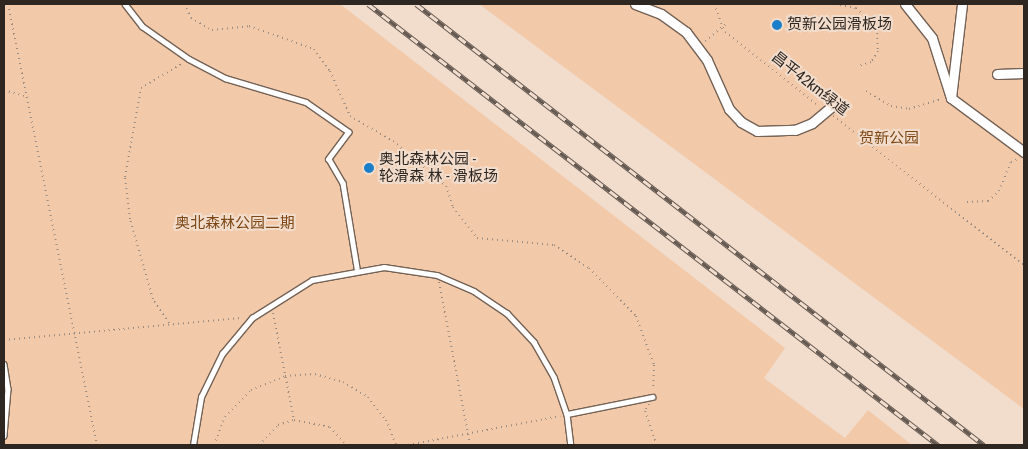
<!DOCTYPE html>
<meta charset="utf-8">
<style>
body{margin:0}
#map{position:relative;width:1028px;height:449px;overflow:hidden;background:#f2ddcd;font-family:"Roboto Condensed","Noto Sans SC",sans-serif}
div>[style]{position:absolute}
.green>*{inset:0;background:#f2c9a9}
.path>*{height:2px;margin-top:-1px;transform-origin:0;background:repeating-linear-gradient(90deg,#9b8c81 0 1px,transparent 0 5px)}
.roads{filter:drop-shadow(1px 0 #746255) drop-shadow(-1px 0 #746255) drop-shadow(0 1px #746255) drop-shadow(0 -1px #746255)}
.service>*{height:4.5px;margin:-2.25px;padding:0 2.25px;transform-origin:2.25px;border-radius:2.25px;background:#fff}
.minor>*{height:9px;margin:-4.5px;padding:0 4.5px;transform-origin:4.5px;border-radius:4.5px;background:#fff}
.rail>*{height:5px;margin-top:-2.5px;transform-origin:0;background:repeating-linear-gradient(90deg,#f2ddcd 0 9px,#655a52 0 18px);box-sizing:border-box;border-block:1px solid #655a52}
.dots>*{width:14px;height:14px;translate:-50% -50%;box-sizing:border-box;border:2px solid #f2ddcd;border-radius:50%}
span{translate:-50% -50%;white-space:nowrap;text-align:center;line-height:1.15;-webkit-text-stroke:4px #f2ddcd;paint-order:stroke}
.poi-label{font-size:15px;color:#2e2721}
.left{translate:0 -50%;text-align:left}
.street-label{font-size:15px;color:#2e2721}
.park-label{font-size:15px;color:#7d4815}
.frame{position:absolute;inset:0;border:5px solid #2e2721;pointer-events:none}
</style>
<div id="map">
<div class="green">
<i style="clip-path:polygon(4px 4px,340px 4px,785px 348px,764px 378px,845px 438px,868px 410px,912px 445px,4px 445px)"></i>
<i style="clip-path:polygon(479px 4px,1024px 4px,1024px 409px)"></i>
</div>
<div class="path">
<i style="left:8px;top:4px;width:450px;rotate:78.6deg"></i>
<i style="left:184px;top:4px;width:16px;rotate:63deg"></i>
<i style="left:191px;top:18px;width:24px;rotate:30deg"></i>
<i style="left:212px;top:30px;width:37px;rotate:-6deg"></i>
<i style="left:249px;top:26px;width:69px;rotate:19.5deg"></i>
<i style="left:314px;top:49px;width:27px;rotate:54deg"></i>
<i style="left:330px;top:71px;width:49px;rotate:66deg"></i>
<i style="left:350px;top:116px;width:50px;rotate:30.2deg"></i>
<i style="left:393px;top:141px;width:70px;rotate:40.3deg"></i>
<i style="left:446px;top:186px;width:22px;rotate:72deg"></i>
<i style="left:453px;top:207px;width:39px;rotate:52deg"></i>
<i style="left:477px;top:238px;width:77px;rotate:5.2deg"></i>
<i style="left:554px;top:245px;width:42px;rotate:33.3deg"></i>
<i style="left:589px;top:268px;width:67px;rotate:45.6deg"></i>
<i style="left:636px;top:316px;width:52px;rotate:69.8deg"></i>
<i style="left:654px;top:365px;width:25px;rotate:92deg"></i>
<i style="left:714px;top:4px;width:30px;rotate:69deg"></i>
<i style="left:725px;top:32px;width:120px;rotate:38.2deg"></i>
<i style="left:835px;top:4px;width:21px;rotate:11deg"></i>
<i style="left:856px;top:8px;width:29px;rotate:44deg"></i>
<i style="left:877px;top:28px;width:23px;rotate:88deg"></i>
<i style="left:878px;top:51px;width:13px;rotate:122deg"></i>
<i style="left:871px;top:62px;width:13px;rotate:162deg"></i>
<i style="left:705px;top:41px;width:28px;rotate:-39deg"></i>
<i style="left:4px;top:90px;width:25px;rotate:16deg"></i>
<i style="left:866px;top:91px;width:29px;rotate:31deg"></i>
<i style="left:891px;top:106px;width:18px;rotate:9deg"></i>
<i style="left:909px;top:109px;width:34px;rotate:-17deg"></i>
<i style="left:833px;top:116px;width:242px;rotate:38deg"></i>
<i style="left:967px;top:202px;width:21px;rotate:-3deg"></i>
<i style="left:988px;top:201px;width:15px;rotate:-42deg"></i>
<i style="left:999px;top:191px;width:31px;rotate:-68deg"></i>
<i style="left:1011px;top:162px;width:8px;rotate:-23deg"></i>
<i style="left:439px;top:282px;width:166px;rotate:79.2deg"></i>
<i style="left:273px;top:313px;width:109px;rotate:78.9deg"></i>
<i style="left:169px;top:323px;width:29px;rotate:-124deg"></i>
<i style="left:153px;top:299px;width:83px;rotate:-106deg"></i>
<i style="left:130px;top:219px;width:42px;rotate:-96.8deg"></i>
<i style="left:125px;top:177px;width:90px;rotate:-79.8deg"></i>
<i style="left:141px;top:88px;width:49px;rotate:-30.8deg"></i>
<i style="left:4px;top:340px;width:240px;rotate:-5.3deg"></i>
<i style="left:649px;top:404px;width:8px;rotate:120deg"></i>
<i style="left:645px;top:411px;width:36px;rotate:71deg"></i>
<i style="left:214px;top:445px;width:30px;rotate:-69deg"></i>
<i style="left:225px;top:417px;width:37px;rotate:-46deg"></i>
<i style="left:251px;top:390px;width:37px;rotate:-22deg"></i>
<i style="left:285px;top:376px;width:30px;rotate:-4deg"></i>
<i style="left:315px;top:374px;width:29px;rotate:16deg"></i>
<i style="left:343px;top:382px;width:29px;rotate:31deg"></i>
<i style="left:368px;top:397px;width:29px;rotate:52deg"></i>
<i style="left:386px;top:420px;width:27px;rotate:68deg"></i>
<i style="left:259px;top:445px;width:28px;rotate:-46deg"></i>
<i style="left:278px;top:425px;width:17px;rotate:-17deg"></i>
<i style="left:294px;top:420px;width:37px;rotate:11deg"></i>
<i style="left:330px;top:427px;width:24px;rotate:48deg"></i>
<i style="left:408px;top:445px;width:155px;rotate:-10.8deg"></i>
</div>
<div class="roads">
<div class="service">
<i style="left:125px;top:4px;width:28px;rotate:52deg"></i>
<i style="left:142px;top:26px;width:57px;rotate:35.1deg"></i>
<i style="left:189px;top:59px;width:41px;rotate:27.8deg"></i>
<i style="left:225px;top:78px;width:84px;rotate:16.5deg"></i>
<i style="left:306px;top:102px;width:52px;rotate:34.9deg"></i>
<i style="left:349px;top:132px;width:34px;rotate:127deg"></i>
<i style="left:329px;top:159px;width:28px;rotate:60deg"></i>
<i style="left:343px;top:183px;width:86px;rotate:80.6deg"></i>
<i style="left:4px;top:364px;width:25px;rotate:81deg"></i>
<i style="left:8px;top:389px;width:47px;rotate:94.9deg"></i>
<i style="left:567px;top:414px;width:87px;rotate:-11.3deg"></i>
<i style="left:193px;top:445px;width:49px;rotate:-80.5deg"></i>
<i style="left:201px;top:397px;width:48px;rotate:-64deg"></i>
<i style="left:222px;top:354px;width:47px;rotate:-50.2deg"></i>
<i style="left:252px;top:318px;width:71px;rotate:-32.3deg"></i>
<i style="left:312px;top:280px;width:73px;rotate:-10.2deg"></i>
<i style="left:384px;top:267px;width:54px;rotate:8.6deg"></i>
<i style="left:437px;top:275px;width:40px;rotate:23.4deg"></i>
<i style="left:474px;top:291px;width:40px;rotate:34deg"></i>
<i style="left:507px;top:313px;width:40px;rotate:47deg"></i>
<i style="left:534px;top:342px;width:40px;rotate:60.3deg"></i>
<i style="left:554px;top:377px;width:39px;rotate:71deg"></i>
<i style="left:567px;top:414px;width:31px;rotate:83deg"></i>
</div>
<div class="minor">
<i style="left:635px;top:4px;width:28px;rotate:21deg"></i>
<i style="left:661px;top:14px;width:31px;rotate:36deg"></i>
<i style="left:686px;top:32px;width:35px;rotate:53deg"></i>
<i style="left:707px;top:60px;width:54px;rotate:65.8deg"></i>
<i style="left:729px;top:109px;width:18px;rotate:47deg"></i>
<i style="left:741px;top:122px;width:18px;rotate:29deg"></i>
<i style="left:757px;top:131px;width:38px;rotate:-2deg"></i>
<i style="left:795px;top:130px;width:18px;rotate:-22deg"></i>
<i style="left:812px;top:123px;width:26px;rotate:-40deg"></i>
<i style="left:905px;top:4px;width:43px;rotate:51.5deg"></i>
<i style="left:932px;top:38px;width:63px;rotate:72.4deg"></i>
<i style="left:951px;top:98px;width:91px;rotate:36.5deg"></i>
<i style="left:997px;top:74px;width:27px;rotate:-2deg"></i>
<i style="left:951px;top:98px;width:95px;rotate:-83.3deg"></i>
</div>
</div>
<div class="rail">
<i style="left:368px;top:4px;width:721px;rotate:37.73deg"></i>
<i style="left:416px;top:4px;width:719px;rotate:37.83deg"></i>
</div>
<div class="dots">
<i style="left:777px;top:25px;background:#1a7ec9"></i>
<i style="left:369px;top:168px;background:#1a7ec9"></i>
</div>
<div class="poi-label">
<span class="left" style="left:787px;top:25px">贺新公园滑板场</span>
<span class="left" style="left:379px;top:168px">奥北森林公园 -<br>轮滑森 林 - 滑板场</span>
</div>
<div class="street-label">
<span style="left:810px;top:84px;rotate:38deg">昌平42km绿道</span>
</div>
<div class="park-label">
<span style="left:889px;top:139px">贺新公园</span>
<span style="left:235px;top:224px">奥北森林公园二期</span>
</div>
<div class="frame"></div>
</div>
